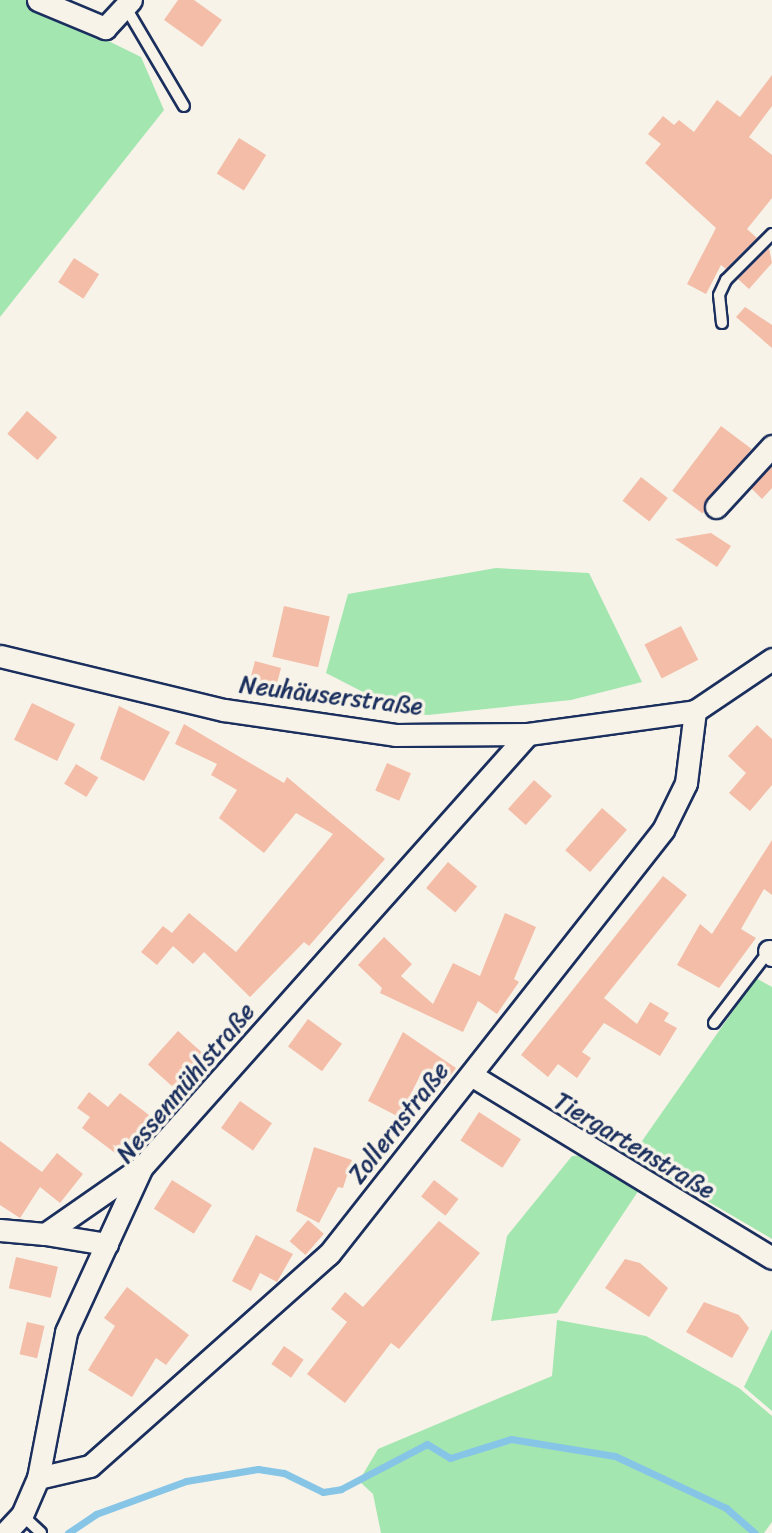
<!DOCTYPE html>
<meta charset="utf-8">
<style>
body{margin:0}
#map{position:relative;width:772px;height:1533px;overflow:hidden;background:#f7f3e8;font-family:Sriracha,sans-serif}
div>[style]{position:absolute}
.green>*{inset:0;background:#a3e6b0}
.stream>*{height:7px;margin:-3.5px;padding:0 3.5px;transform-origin:3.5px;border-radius:3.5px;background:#87c5e7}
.building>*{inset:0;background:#f4bda8;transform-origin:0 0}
.roads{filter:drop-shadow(2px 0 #1b2f5e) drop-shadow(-2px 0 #1b2f5e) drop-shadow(0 2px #1b2f5e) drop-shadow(0 -2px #1b2f5e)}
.lane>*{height:10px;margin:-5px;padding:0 5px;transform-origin:5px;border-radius:5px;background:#f7f3e8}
.street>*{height:21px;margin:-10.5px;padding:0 10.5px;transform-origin:10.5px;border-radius:10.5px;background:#f7f3e8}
span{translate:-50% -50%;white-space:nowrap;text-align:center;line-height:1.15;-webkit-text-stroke:7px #f7f3e8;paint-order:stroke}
.street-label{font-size:24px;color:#1b2f5e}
</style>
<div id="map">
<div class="green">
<i style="clip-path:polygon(0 0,25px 0,141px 57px,164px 110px,0 317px)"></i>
<i style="clip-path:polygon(496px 568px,589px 573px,642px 682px,571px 700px,428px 715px,402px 712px,326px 673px,348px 594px)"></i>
<i style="clip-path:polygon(756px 978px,772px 987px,772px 1239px,653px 1169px,557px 1313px,491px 1321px,507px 1236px,572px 1156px,635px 1151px)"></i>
<i style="clip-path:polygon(557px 1320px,646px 1336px,739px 1388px,772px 1416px,772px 1522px,764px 1533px,381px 1533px,373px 1494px,359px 1481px,378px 1449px,552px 1376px)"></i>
<i style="clip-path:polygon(772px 1329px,772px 1411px,744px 1387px)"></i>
</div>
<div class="stream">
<i style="left:68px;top:1533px;width:34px;rotate:-34deg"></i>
<i style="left:96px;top:1514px;width:96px;rotate:-20.1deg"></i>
<i style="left:186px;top:1481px;width:73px;rotate:-9.5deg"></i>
<i style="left:258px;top:1469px;width:26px;rotate:9deg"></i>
<i style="left:284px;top:1473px;width:43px;rotate:26deg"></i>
<i style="left:323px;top:1492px;width:18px;rotate:-9deg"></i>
<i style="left:341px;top:1489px;width:97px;rotate:-27.6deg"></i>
<i style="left:427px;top:1444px;width:27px;rotate:31deg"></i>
<i style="left:450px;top:1458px;width:64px;rotate:-17.3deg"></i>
<i style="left:511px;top:1439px;width:105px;rotate:9.3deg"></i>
<i style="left:615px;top:1456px;width:123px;rotate:25.1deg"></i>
<i style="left:726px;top:1508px;width:38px;rotate:41deg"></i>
</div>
<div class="building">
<i style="clip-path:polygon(178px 0,194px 0,222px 20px,202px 47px,164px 20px)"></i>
<i style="clip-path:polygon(772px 75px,772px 106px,749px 137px,772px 155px,772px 198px,747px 229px,757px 238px,726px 269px,721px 265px,706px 294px,687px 284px,716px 228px,645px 163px,661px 144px,648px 134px,663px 116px,674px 125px,679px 120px,694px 132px,717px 100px,740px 117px)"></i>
<i style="left:239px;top:138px;width:32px;height:42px;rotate:32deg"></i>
<i style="clip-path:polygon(769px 248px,772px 263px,749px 289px,738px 279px)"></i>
<i style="left:74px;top:258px;width:30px;height:29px;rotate:33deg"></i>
<i style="clip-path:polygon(745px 307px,772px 325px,772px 348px,736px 317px)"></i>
<i style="left:27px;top:411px;width:40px;height:30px;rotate:41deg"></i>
<i style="left:721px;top:426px;width:38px;height:81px;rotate:37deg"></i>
<i style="clip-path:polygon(772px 466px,772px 488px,762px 499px,751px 488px)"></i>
<i style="left:641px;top:477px;width:34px;height:30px;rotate:38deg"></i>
<i style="clip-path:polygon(711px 533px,731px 546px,717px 567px,675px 539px)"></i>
<i style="left:284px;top:606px;width:47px;height:52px;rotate:13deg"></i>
<i style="left:681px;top:626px;width:38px;height:41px;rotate:63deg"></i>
<i style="left:255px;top:661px;width:27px;height:21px;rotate:15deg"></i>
<i style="left:32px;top:703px;width:48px;height:41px;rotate:26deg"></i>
<i style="clip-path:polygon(119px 706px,170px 732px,144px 781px,100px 759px)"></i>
<i style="clip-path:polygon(184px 724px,284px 783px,287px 777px,385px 859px,309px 946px,304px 942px,250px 997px,204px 952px,193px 964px,173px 946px,157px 965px,141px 952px,163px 926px,172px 933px,189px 913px,236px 952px,333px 834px,296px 813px,264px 853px,219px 818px,237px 790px,211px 775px,217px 764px,175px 744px)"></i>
<i style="clip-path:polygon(757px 725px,772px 739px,772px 785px,750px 811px,729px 793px,746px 773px,728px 756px)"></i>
<i style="left:387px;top:763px;width:26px;height:30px;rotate:23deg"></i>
<i style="left:76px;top:764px;width:26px;height:23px;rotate:31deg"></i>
<i style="left:534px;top:780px;width:24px;height:39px;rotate:42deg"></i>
<i style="left:602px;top:808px;width:33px;height:56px;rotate:41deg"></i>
<i style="clip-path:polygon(772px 840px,772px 895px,764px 889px,741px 929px,756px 938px,719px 988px,677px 965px,700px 924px,712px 934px)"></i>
<i style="left:448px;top:862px;width:38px;height:34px;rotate:40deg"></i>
<i style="clip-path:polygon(663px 876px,687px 895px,604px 998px,637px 1024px,650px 1002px,669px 1013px,664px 1021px,677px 1028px,660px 1056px,604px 1023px,582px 1052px,591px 1058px,577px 1078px,558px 1064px,548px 1077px,521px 1055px)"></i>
<i style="clip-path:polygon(505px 913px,536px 927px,514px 979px,519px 982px,497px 1014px,478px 1001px,463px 1032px,380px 993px,382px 988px,358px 965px,384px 937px,412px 964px,401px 976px,433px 1004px,453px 963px,480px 976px)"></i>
<i style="left:308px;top:1019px;width:42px;height:34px;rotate:36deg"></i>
<i style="left:178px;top:1031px;width:36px;height:45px;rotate:42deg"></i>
<i style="clip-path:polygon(403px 1032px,456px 1068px,444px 1084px,423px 1070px,399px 1117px,368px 1101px)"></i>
<i style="clip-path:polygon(89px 1092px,108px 1107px,120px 1093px,149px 1115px,123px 1159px,82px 1128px,90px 1117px,77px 1108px)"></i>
<i style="left:240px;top:1101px;width:39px;height:33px;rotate:35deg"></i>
<i style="left:479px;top:1112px;width:50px;height:34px;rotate:33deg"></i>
<i style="clip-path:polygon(0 1141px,42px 1172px,57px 1153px,83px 1174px,60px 1203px,40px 1187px,20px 1218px,0 1205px)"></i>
<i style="clip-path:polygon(314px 1147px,352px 1160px,343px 1188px,338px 1187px,319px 1223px,296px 1211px)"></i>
<i style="left:172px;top:1180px;width:47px;height:34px;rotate:32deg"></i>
<i style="left:434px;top:1180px;width:31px;height:21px;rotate:38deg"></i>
<i style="left:308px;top:1220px;width:21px;height:28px;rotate:41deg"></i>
<i style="clip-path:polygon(439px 1221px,480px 1253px,399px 1349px,391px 1343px,345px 1403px,307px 1374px,347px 1322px,331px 1309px,345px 1292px,363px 1307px)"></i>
<i style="clip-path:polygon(256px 1235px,293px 1254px,277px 1282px,260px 1273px,251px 1291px,232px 1281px)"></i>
<i style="left:16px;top:1257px;width:43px;height:32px;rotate:13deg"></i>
<i style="clip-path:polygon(625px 1259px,640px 1263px,668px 1288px,649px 1317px,605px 1288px)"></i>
<i style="clip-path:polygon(127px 1287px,189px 1335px,166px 1365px,156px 1358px,132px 1397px,88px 1370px,115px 1326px,104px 1318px)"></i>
<i style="clip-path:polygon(704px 1302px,739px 1315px,749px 1328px,732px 1358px,686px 1332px)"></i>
<i style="left:27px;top:1322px;width:18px;height:33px;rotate:13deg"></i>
<i style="left:284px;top:1346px;width:24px;height:22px;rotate:35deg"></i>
</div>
<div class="roads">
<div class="lane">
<i style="left:125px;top:6px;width:116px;rotate:59.5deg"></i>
<i style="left:722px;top:323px;width:28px;rotate:-96deg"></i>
<i style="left:719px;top:295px;width:17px;rotate:-65deg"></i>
<i style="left:726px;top:280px;width:65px;rotate:-45deg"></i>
<i style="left:714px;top:1023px;width:91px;rotate:-52.6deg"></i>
<i style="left:22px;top:1515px;width:26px;rotate:43deg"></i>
</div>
<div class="street">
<i style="left:38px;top:0;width:73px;rotate:22.7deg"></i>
<i style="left:105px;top:28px;width:38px;rotate:-47deg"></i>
<i style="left:716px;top:507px;width:83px;rotate:-47.4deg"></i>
<i style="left:0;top:656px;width:230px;rotate:13.6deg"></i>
<i style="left:224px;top:710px;width:173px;rotate:8.3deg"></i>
<i style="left:395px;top:735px;width:133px;rotate:-0.4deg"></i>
<i style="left:528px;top:734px;width:169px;rotate:-7.8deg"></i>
<i style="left:695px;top:711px;width:93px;rotate:-34deg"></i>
<i style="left:769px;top:951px;width:5px;rotate:53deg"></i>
<i style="left:471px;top:1075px;width:352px;rotate:31.3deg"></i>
<i style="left:0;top:1230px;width:45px;rotate:5.1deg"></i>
<i style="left:45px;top:1234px;width:116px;rotate:-34.8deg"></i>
<i style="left:45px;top:1234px;width:63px;rotate:9.2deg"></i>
<i style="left:38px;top:1478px;width:53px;rotate:-13deg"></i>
<i style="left:90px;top:1466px;width:319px;rotate:-41.6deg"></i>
<i style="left:329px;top:1254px;width:540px;rotate:-51.77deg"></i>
<i style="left:663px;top:830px;width:52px;rotate:-63.9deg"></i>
<i style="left:686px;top:783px;width:73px;rotate:-82.9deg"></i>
<i style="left:5px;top:1533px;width:25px;rotate:-47deg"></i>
<i style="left:22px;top:1515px;width:40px;rotate:-66.6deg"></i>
<i style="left:38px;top:1478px;width:149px;rotate:-79.1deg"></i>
<i style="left:66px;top:1332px;width:182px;rotate:-65.3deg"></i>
<i style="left:142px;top:1167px;width:580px;rotate:-48.28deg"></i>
</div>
</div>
<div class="street-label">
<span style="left:331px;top:696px;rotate:7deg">Neuhäuserstraße</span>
<span style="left:186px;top:1083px;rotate:-50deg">Nessenmühlstraße</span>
<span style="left:399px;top:1123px;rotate:-52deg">Zollernstraße</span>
<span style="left:634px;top:1146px;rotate:31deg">Tiergartenstraße</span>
</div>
</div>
